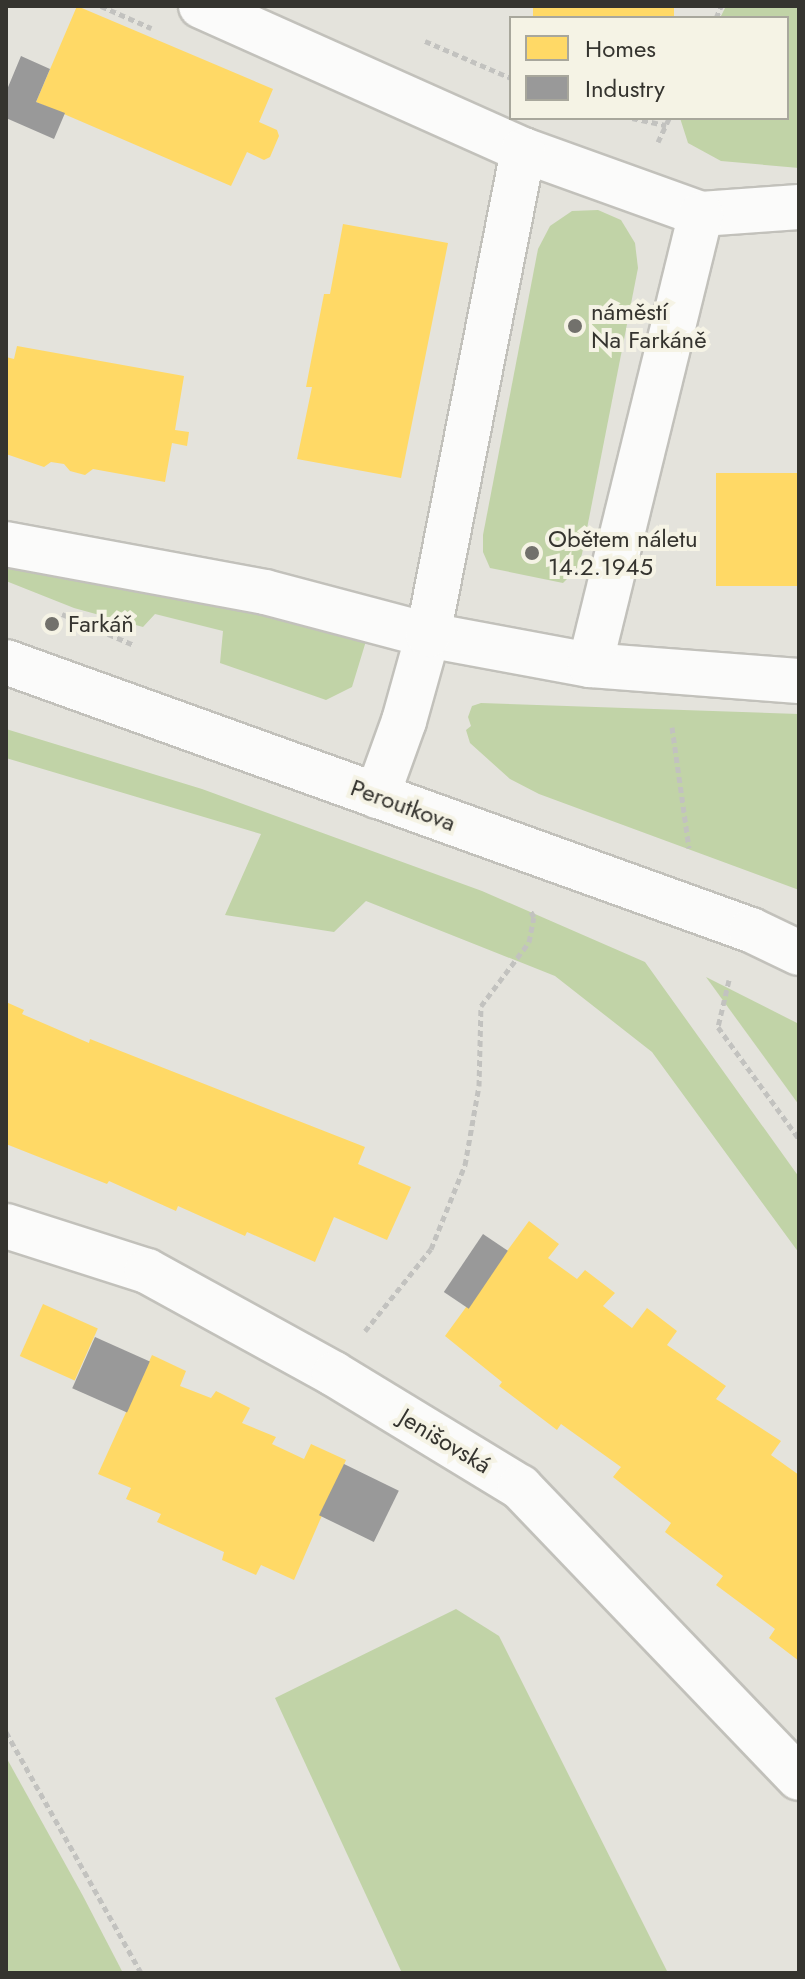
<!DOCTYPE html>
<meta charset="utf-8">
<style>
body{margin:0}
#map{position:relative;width:805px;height:1979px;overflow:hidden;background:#e4e3dc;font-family:Jost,sans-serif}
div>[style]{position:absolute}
.green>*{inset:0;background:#c1d3a7}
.homes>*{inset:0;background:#ffd966;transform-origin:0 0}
.industry>*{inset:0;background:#999;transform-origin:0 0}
.path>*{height:5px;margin-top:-2.5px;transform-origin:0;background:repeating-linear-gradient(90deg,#c2c2bf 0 6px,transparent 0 10px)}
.roads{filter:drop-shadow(2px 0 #c2c1bb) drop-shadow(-2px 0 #c2c1bb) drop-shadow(0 2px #c2c1bb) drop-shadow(0 -2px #c2c1bb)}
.minor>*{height:44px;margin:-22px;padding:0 22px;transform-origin:22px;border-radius:22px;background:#fbfbfa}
.tertiary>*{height:44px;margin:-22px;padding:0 22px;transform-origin:22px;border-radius:22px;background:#fbfbfa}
.dots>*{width:22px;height:22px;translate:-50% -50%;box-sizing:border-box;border:4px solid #f5f3e5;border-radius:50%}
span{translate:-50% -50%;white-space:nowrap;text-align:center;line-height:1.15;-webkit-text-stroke:8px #f5f3e5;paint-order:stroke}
.poi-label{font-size:24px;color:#35342f}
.left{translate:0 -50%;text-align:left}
.street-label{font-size:24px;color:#35342f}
.frame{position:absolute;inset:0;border:8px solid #35342f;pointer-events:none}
.legend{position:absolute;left:509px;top:16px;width:280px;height:104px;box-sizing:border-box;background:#f5f3e5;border:2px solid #a8a79c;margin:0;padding:10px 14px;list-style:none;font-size:24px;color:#35342f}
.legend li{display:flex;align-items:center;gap:16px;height:40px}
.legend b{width:40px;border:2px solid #a8a79c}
</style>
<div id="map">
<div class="green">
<i style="clip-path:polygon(726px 6px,799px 6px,799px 168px,721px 161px,688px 143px,680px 118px,787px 118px,787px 18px,720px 18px)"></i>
<i style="clip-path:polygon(598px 210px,621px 220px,635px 243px,638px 268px,582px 554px,576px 570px,563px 583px,490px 568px,483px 552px,483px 535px,538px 249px,550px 226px,572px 211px)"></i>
<i style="clip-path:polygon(6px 563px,262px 612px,366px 641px,352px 687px,326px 700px,220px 663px,223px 631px,155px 614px,143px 627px,74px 608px,6px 581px)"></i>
<i style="clip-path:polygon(481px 703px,799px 714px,799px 890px,539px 794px,510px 779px,470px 743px,466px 730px,471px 726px,468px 717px,472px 706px)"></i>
<i style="clip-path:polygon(6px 729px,202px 789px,482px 891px,645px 962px,799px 1177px,799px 1253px,652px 1052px,555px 976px,366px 901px,334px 932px,225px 915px,261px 834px,6px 758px)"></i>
<i style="clip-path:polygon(706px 977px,799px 1024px,799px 1105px)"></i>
<i style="clip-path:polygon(456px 1609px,499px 1636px,668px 1973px,402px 1973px,275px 1698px)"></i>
<i style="clip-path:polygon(6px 1757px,83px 1896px,123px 1973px,6px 1973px)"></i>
</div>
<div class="homes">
<i style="clip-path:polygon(77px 6px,273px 89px,259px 122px,277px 130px,279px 136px,270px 157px,264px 160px,247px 152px,231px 186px,36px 102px)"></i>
<i style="left:533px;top:6px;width:141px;height:14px"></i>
<i style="clip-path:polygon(343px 224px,448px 243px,401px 478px,297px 459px,312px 387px,306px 387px,324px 294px,330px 294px)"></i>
<i style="clip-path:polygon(17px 346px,184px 376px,175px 430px,189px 432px,187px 446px,172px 443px,165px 482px,93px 469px,85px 475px,70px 471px,64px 464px,51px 462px,44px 467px,6px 454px,6px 357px,14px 359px)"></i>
<i style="left:799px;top:473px;width:113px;height:83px;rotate:90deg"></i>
<i style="clip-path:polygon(6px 1002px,24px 1010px,22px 1014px,89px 1043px,90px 1039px,365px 1147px,358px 1164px,411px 1187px,387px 1240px,334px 1217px,315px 1262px,247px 1232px,245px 1236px,178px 1206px,176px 1211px,109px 1181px,107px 1184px,6px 1144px)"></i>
<i style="clip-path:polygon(529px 1221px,559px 1244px,548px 1258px,577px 1279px,585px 1270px,615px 1293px,603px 1306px,632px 1328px,647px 1308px,677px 1331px,667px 1345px,726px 1386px,716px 1399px,781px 1441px,771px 1455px,799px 1475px,799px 1661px,769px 1638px,775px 1629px,716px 1585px,723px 1576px,665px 1532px,671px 1523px,613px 1477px,621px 1467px,561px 1424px,557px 1430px,499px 1386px,502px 1382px,445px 1336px)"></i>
<i style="left:43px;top:1304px;width:60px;height:57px;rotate:24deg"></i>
<i style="clip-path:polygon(152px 1355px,186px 1371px,180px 1386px,211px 1398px,216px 1391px,250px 1408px,242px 1423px,276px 1437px,272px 1444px,304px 1459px,311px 1444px,346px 1460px,294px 1580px,261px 1565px,256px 1575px,222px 1560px,224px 1552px,157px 1522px,161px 1514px,126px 1499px,131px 1488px,98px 1474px)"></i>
</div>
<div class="industry">
<i style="clip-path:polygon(21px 56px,50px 69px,36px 102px,65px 113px,54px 139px,6px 118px,6px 92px)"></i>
<i style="left:483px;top:1234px;width:30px;height:70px;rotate:34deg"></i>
<i style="left:95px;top:1337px;width:60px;height:56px;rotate:24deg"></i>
<i style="left:344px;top:1464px;width:61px;height:57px;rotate:26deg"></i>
</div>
<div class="path">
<i style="left:101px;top:6px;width:55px;rotate:23.7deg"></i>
<i style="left:716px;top:18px;width:13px;rotate:-67deg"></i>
<i style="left:425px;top:41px;width:94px;rotate:23.3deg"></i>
<i style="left:632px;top:118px;width:35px;rotate:12deg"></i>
<i style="left:658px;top:142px;width:26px;rotate:-65deg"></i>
<i style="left:62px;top:614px;width:78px;rotate:23.3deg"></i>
<i style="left:672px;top:727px;width:122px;rotate:82deg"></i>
<i style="left:729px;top:980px;width:48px;rotate:103.2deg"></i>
<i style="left:718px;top:1027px;width:138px;rotate:54.1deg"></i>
<i style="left:365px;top:1331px;width:105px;rotate:-51.2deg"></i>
<i style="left:431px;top:1249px;width:91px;rotate:-68deg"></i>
<i style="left:465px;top:1165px;width:80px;rotate:-80deg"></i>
<i style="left:479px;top:1086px;width:80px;rotate:-88.6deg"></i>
<i style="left:481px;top:1006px;width:80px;rotate:-53.1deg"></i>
<i style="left:529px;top:942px;width:25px;rotate:-79deg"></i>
<i style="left:534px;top:917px;width:8px;rotate:-120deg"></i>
<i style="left:6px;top:1732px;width:276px;rotate:60.7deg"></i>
</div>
<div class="roads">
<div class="minor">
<i style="left:201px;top:6px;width:353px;rotate:24.1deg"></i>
<i style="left:523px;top:150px;width:189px;rotate:19.8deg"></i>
<i style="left:701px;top:214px;width:98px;rotate:-4.1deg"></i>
<i style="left:6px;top:544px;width:263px;rotate:10.5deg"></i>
<i style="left:265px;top:592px;width:169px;rotate:14.8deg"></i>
<i style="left:428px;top:635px;width:165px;rotate:10.5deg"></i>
<i style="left:590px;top:665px;width:210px;rotate:4.4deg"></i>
<i style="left:590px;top:665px;width:464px;rotate:-76.2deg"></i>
<i style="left:377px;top:796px;width:80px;rotate:-70.2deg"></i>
<i style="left:404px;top:721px;width:89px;rotate:-74.4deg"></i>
<i style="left:428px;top:635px;width:494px;rotate:-78.9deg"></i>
<i style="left:6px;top:1226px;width:148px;rotate:17.7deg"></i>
<i style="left:147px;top:1271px;width:213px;rotate:28.8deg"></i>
<i style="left:334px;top:1374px;width:218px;rotate:31.3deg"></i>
<i style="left:520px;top:1487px;width:403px;rotate:46.2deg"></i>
</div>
<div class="tertiary">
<i style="left:6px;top:662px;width:792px;rotate:19.79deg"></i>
<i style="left:751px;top:930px;width:53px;rotate:25.6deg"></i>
</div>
</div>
<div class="dots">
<i style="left:575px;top:326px;background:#72716c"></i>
<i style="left:532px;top:553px;background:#72716c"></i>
<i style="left:52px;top:624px;background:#72716c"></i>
</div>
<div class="poi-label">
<span class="left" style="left:591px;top:326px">náměstí<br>Na Farkáně</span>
<span class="left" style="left:548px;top:553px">Obětem náletu<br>14.2.1945</span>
<span class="left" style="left:68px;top:624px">Farkáň</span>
</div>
<div class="street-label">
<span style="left:403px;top:805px;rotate:20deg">Peroutkova</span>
<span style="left:445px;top:1441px;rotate:31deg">Jenišovská</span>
</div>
<div class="frame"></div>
<ul class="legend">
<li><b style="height:22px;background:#ffd966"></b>Homes</li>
<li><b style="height:22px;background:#999"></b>Industry</li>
</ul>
</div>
